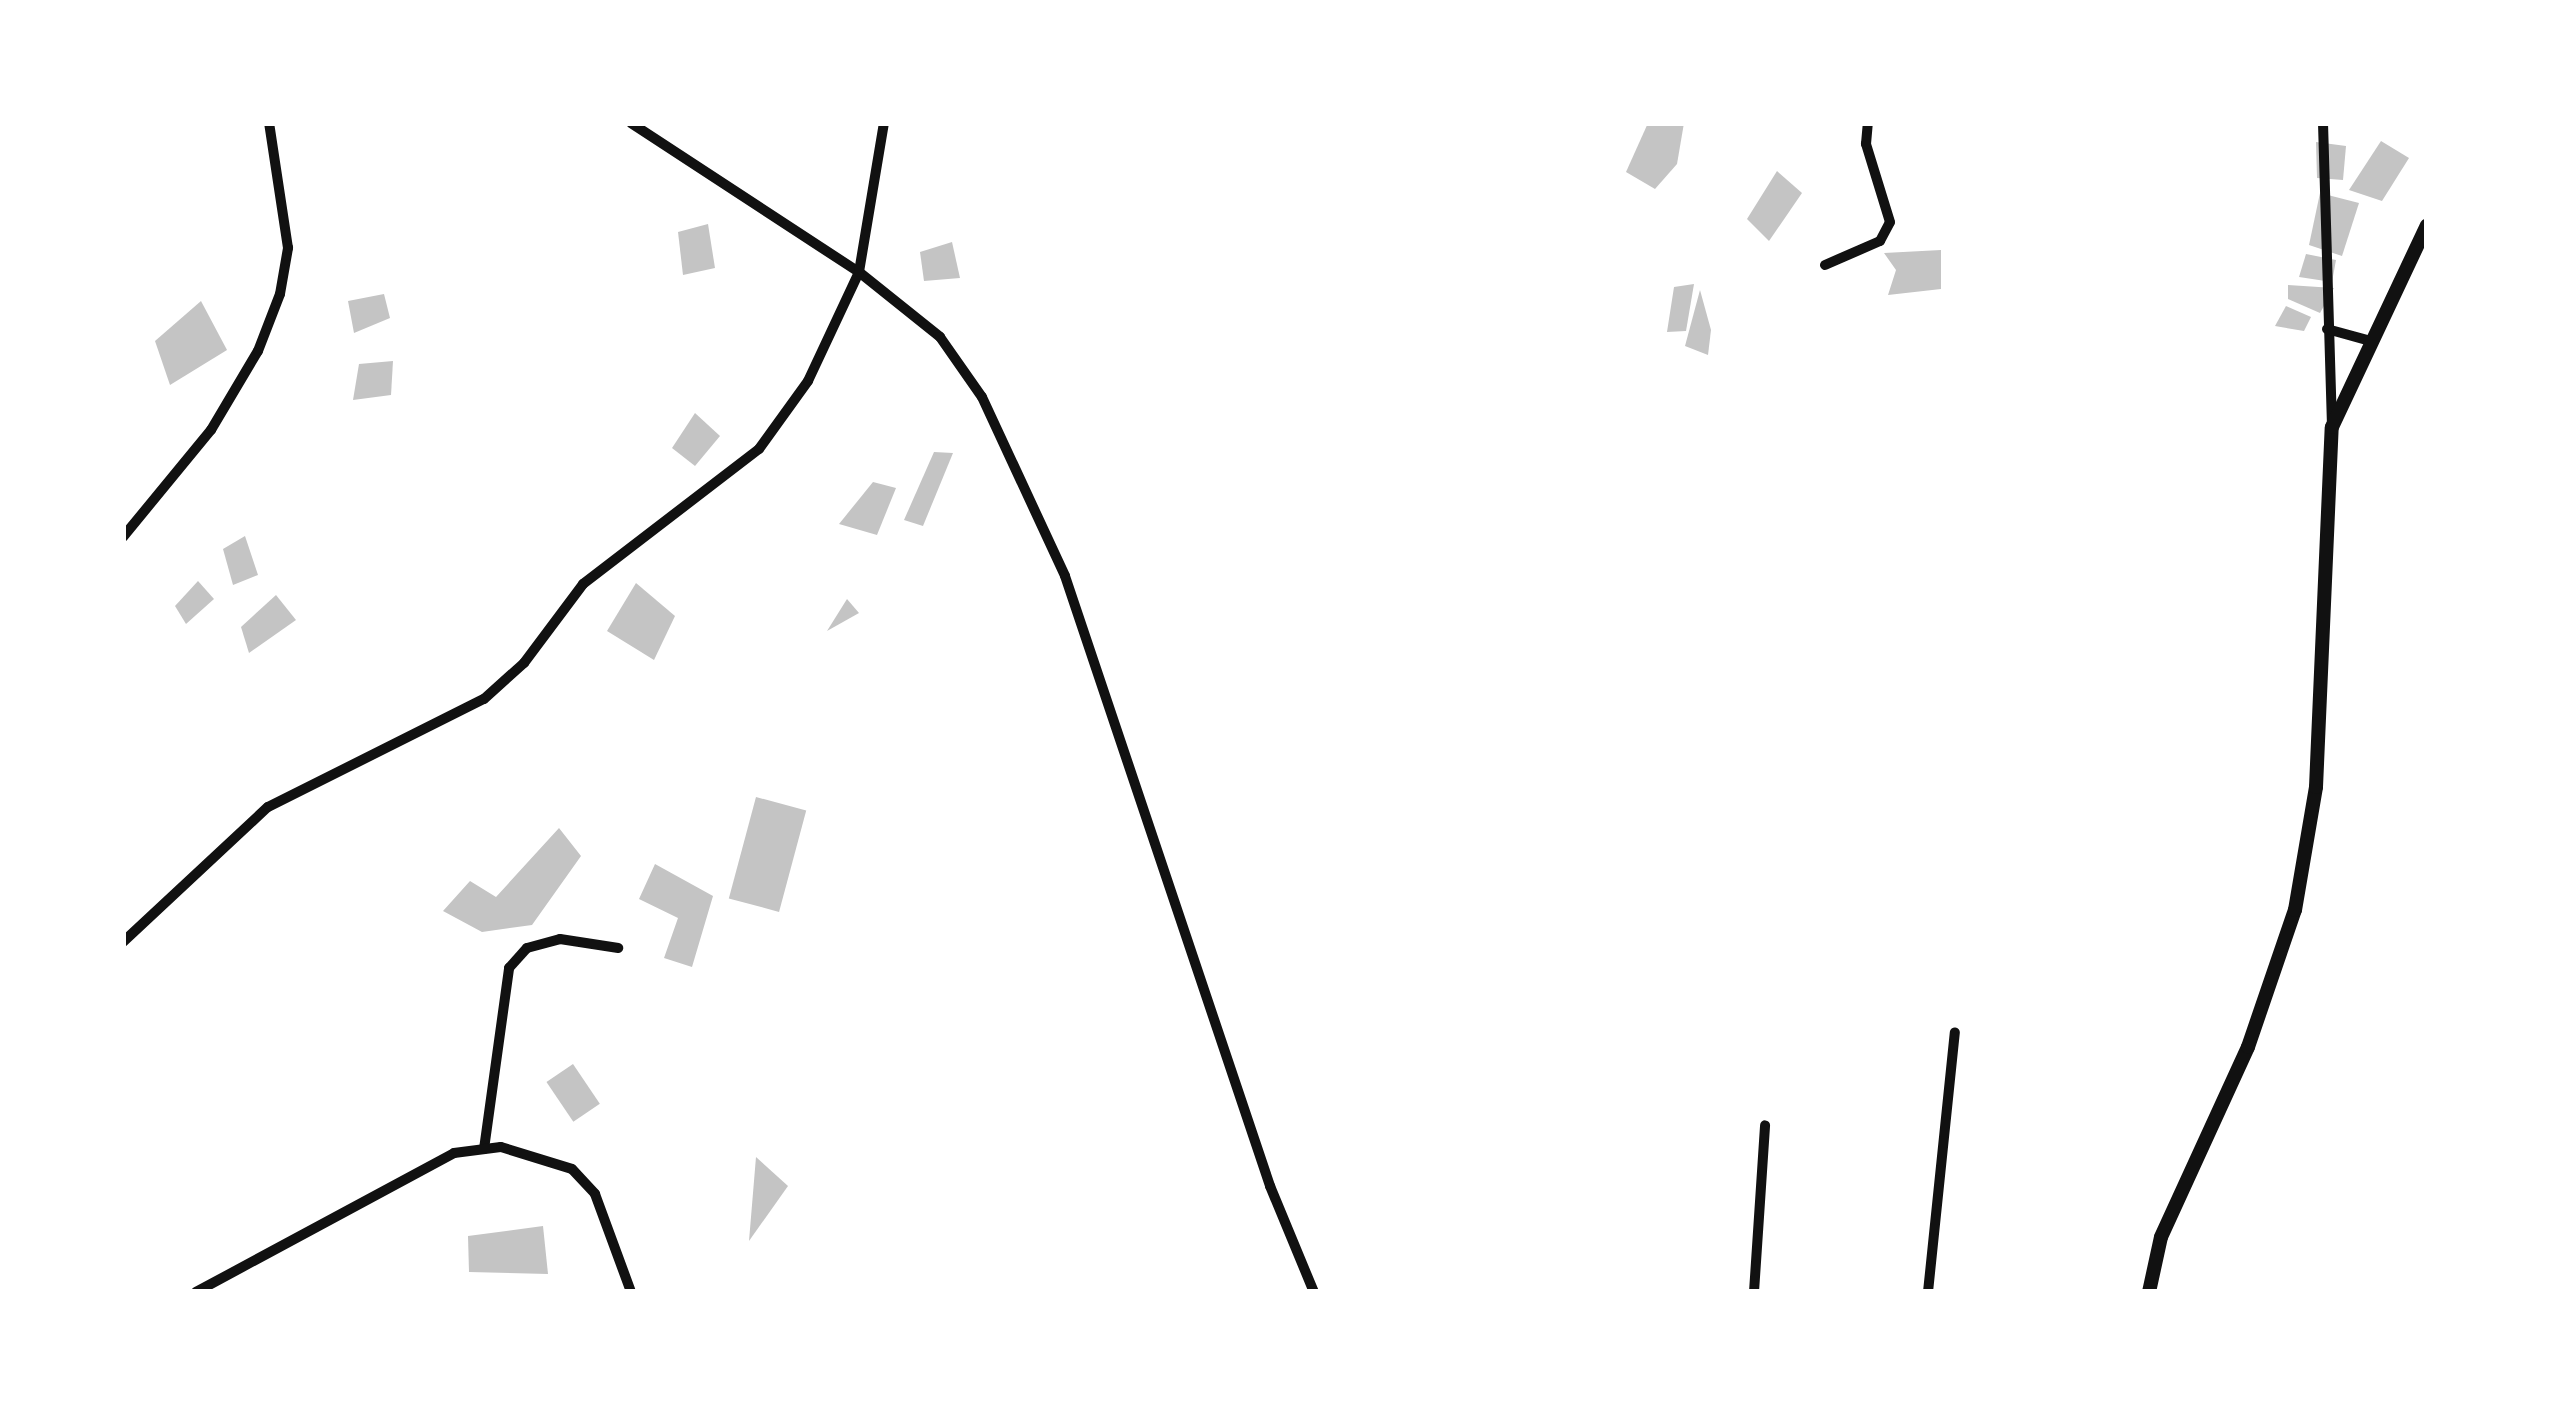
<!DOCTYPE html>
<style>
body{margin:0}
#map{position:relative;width:2550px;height:1415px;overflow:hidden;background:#fff;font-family:Barlow,sans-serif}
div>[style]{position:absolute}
.building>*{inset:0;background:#c4c4c4;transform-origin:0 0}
.minor>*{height:10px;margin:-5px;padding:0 5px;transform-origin:5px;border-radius:5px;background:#111}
.tertiary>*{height:14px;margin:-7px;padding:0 7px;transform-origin:7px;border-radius:7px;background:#111}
span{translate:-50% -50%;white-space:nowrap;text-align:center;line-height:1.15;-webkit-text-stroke:12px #fff;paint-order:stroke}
.frame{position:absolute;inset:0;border:126px solid #fff;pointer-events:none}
</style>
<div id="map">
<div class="building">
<i style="clip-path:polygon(1648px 123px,1684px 123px,1677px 164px,1655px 189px,1626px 172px)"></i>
<i style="clip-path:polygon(2381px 141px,2409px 158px,2382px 201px,2349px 190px)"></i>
<i style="clip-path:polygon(2316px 142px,2346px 146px,2343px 180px,2317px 178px)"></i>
<i style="clip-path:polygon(1777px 171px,1802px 193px,1769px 241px,1747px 219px)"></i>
<i style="clip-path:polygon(2320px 193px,2359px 203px,2342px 256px,2309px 245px)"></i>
<i style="clip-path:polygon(708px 224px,715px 268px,683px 275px,678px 232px)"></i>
<i style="clip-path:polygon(952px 242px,960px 278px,924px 281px,920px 252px)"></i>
<i style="clip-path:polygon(1941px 250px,1941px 289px,1888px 295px,1896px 270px,1884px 253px)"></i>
<i style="clip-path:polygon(2306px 254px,2336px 260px,2332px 282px,2299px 277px)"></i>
<i style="clip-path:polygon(1694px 284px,1686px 331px,1667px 332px,1674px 287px)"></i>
<i style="clip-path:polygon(2288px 285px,2334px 288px,2320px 313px,2288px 299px)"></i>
<i style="clip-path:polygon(1700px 290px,1711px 330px,1708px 355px,1685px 346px)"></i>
<i style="clip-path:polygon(384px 294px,390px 318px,354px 333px,348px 301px)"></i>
<i style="clip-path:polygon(201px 301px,227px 350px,170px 385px,155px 341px)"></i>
<i style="clip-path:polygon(2286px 306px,2311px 317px,2304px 331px,2275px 326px)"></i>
<i style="clip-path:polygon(393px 361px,391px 395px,353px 400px,359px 364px)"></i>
<i style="clip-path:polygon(695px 413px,720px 436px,695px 466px,672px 448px)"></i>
<i style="clip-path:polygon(934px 452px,953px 453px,923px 526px,904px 520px)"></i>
<i style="clip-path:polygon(873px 482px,896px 488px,877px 535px,839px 524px)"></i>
<i style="clip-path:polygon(245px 536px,258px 575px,233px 585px,223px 549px)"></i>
<i style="clip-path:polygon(198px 581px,214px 599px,186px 624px,175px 606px)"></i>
<i style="clip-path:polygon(636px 583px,675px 616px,654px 660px,607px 631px)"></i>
<i style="clip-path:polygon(276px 595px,296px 620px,249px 653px,241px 627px)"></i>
<i style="clip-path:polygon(847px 599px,859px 613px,827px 631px)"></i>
<i style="left:756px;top:797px;width:52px;height:105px;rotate:15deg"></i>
<i style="clip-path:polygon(559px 828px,581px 856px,532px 925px,482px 932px,443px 911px,470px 881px,496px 897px)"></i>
<i style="clip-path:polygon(655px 864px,713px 896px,692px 967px,664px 958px,678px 918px,639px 899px)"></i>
<i style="left:573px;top:1064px;width:48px;height:32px;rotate:56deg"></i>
<i style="clip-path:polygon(756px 1157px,788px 1186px,749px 1241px)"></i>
<i style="clip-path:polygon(543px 1226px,548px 1274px,469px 1272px,468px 1236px)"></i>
</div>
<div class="minor">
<i style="left:631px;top:123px;width:272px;rotate:33.2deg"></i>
<i style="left:859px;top:272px;width:104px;rotate:38.7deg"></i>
<i style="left:940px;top:337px;width:73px;rotate:55deg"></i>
<i style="left:982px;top:397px;width:197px;rotate:65.1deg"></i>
<i style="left:1065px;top:576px;width:644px;rotate:71.42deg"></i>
<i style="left:1270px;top:1186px;width:115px;rotate:67.5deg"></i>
<i style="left:2323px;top:123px;width:302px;rotate:88.3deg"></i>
<i style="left:1825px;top:265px;width:60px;rotate:-23.6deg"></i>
<i style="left:1880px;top:241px;width:21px;rotate:-62deg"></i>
<i style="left:1890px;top:222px;width:82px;rotate:-107.1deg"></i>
<i style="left:1866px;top:144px;width:21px;rotate:-85deg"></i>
<i style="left:2327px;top:329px;width:41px;rotate:15.4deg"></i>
<i style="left:123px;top:537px;width:139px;rotate:-50.6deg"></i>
<i style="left:211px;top:430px;width:92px;rotate:-59.3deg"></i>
<i style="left:258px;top:351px;width:61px;rotate:-68.9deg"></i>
<i style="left:280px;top:294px;width:47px;rotate:-80.1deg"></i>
<i style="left:288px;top:248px;width:126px;rotate:-98.6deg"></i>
<i style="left:123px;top:942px;width:198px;rotate:-43deg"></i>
<i style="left:268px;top:807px;width:241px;rotate:-26.6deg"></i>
<i style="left:484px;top:699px;width:54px;rotate:-42deg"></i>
<i style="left:524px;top:663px;width:99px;rotate:-53.2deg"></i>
<i style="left:583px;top:584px;width:222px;rotate:-37.5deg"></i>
<i style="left:759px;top:449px;width:84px;rotate:-54.2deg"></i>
<i style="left:808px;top:381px;width:120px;rotate:-64.9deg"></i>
<i style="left:859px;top:272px;width:151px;rotate:-80.5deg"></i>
<i style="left:484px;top:1149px;width:183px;rotate:-82.1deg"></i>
<i style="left:509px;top:968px;width:27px;rotate:-48deg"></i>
<i style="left:527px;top:948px;width:34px;rotate:-15deg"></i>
<i style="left:560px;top:939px;width:59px;rotate:8.8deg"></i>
<i style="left:196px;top:1292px;width:293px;rotate:-28.3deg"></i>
<i style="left:454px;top:1153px;width:47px;rotate:-7.3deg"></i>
<i style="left:501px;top:1147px;width:74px;rotate:17.2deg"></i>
<i style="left:572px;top:1169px;width:34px;rotate:47deg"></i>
<i style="left:595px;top:1194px;width:104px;rotate:69.8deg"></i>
<i style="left:1754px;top:1292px;width:167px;rotate:-86.2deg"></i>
<i style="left:1928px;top:1292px;width:261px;rotate:-84.1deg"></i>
</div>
<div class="tertiary">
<i style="left:2149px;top:1292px;width:56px;rotate:-77.7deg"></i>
<i style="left:2161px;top:1237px;width:209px;rotate:-65.4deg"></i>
<i style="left:2248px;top:1047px;width:145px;rotate:-71.1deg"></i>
<i style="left:2295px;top:910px;width:125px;rotate:-80.3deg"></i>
<i style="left:2316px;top:787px;width:360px;rotate:-87.5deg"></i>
<i style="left:2332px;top:427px;width:223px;rotate:-64.8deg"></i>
</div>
<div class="frame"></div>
</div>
